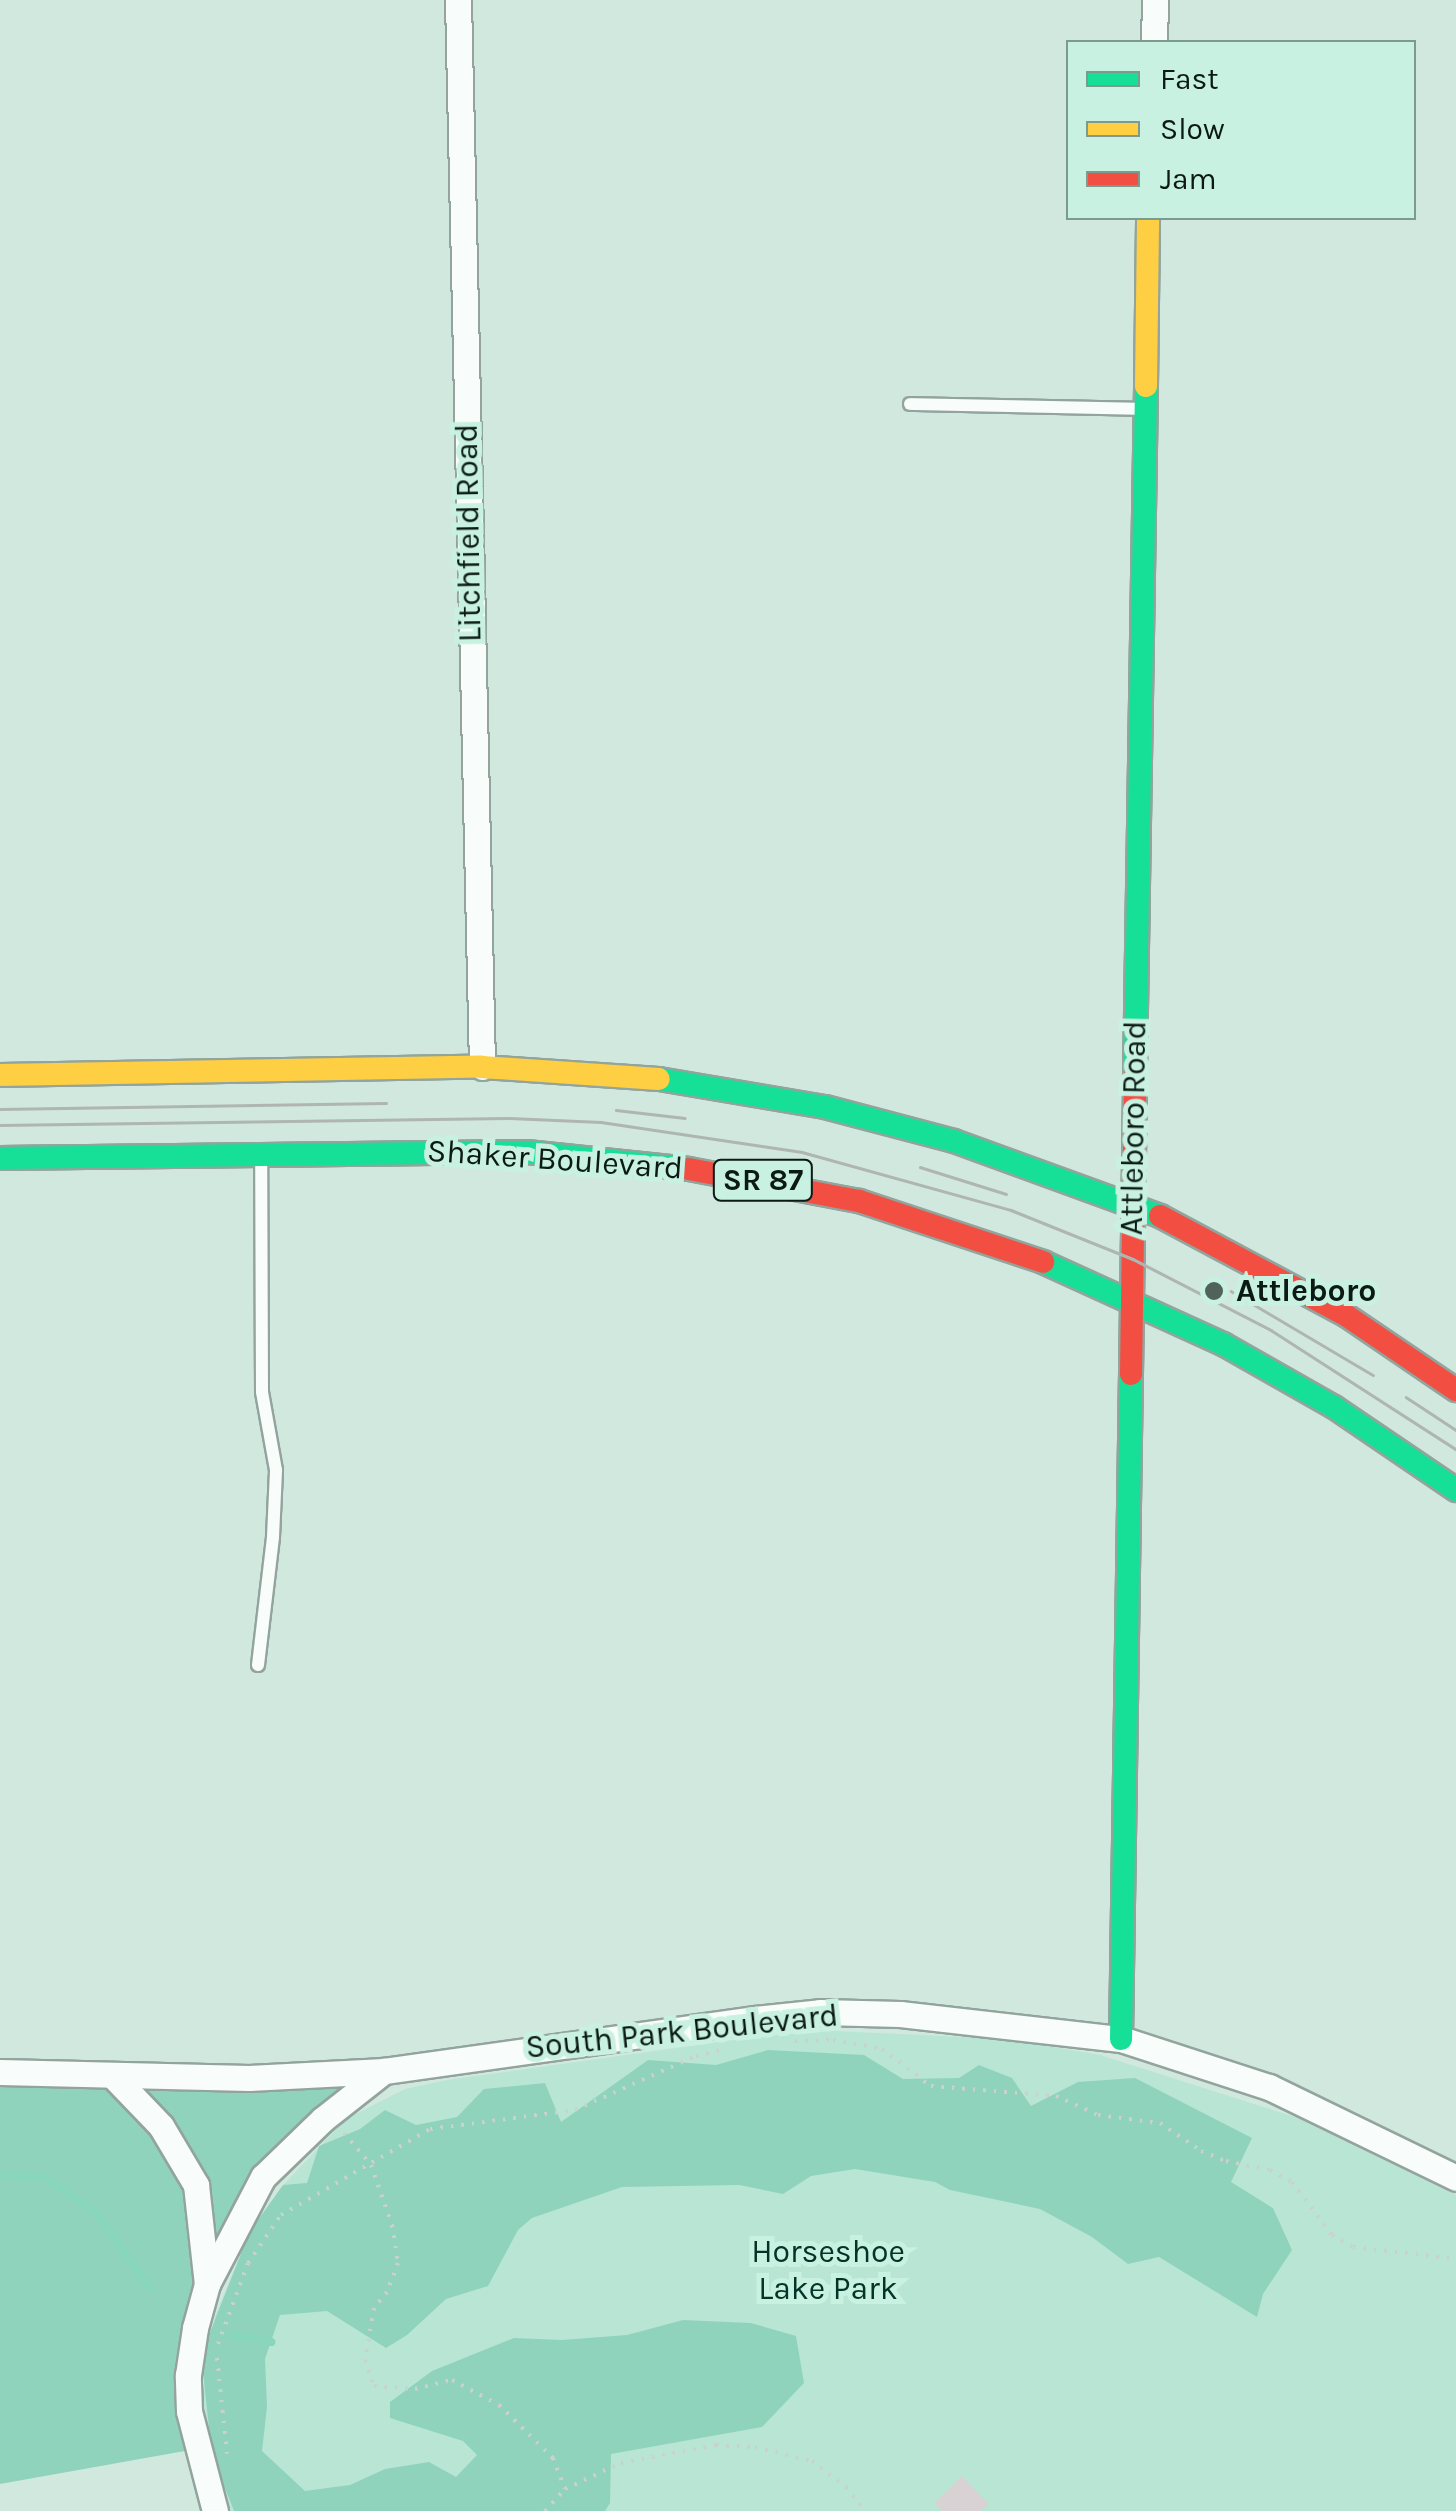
<!DOCTYPE html>
<style>
body{margin:0}
#map{position:relative;width:1456px;height:2511px;overflow:hidden;background:#d1e8df;font-family:Karla,sans-serif}
div>[style]{position:absolute}
.green>*{inset:0;background:#b9e5d4}
.forest>*{inset:0;background:#90d3bd}
.stream>*{height:8px;margin:-4px;padding:0 4px;transform-origin:4px;border-radius:4px;background:#88d7bd}
.building>*{inset:0;background:#d9d2d5}
.path>*{height:4px;margin-top:-2px;transform-origin:0;background:repeating-linear-gradient(90deg,#cad1ce 0 2.5px,transparent 0 10.5px)}
.roads{filter:drop-shadow(2px 0 #92a49d) drop-shadow(-2px 0 #92a49d) drop-shadow(0 2px #92a49d) drop-shadow(0 -2px #92a49d)}
.lane>*{height:12px;margin:-6px;padding:0 6px;transform-origin:6px;border-radius:6px;background:#f8fcfa}
.street>*{height:25px;margin:-12.5px;padding:0 12.5px;transform-origin:12.5px;border-radius:12.5px;background:#f8fcfa}
.fast>*{height:22px;margin:-11px;padding:0 11px;transform-origin:11px;border-radius:11px;background:#16e098}
.slow>*{height:22px;margin:-11px;padding:0 11px;transform-origin:11px;border-radius:11px;background:#ffcf43}
.jam>*{height:22px;margin:-11px;padding:0 11px;transform-origin:11px;border-radius:11px;background:#f24e42}
.tram>*{height:2.5px;margin:-1.25px;padding:0 1.25px;transform-origin:1.25px;border-radius:1.25px;background:#afb5b3}
.dots>*{width:28px;height:28px;translate:-50% -50%;box-sizing:border-box;border:5px solid #c8f1e1;border-radius:50%}
span{translate:-50% -50%;white-space:nowrap;text-align:center;line-height:1.15;-webkit-text-stroke:10px #c8f1e1;paint-order:stroke}
.shield-label span{padding:2px 8px;background:#c8f1e1;border:2px solid;border-radius:8px;-webkit-text-stroke-width:0}
.shield-label{font-size:30px;color:#0b1a15;font-weight:700}
.street-label{font-size:32px;color:#0b1a15}
.poi-label{font-size:32px;color:#0b1a15;font-weight:700}
.left{translate:0 -50%;text-align:left}
.park-label{font-size:32px;color:#023427}
.legend{position:absolute;left:1066px;top:40px;width:350px;height:180px;box-sizing:border-box;background:#c8f1e1;border:2px solid #7c9b8f;margin:0;padding:12px 18px;list-style:none;font-size:30px;color:#0b1a15}
.legend li{display:flex;align-items:center;gap:20px;height:50px}
.legend b{width:50px;border:2px solid #7c9b8f}
</style>
<div id="map">
<div class="green">
<i style="clip-path:polygon(835px 2031px,1005px 2039px,1100px 2055px,1295px 2117px,1456px 2195px,1456px 2511px,230px 2511px,212px 2455px,202px 2400px,215px 2316px,250px 2231px,283px 2185px,346px 2119px,405px 2089px,447px 2080px,762px 2036px)"></i>
</div>
<div class="forest">
<i style="clip-path:polygon(768px 2050px,864px 2055px,903px 2079px,959px 2078px,979px 2065px,1012px 2078px,1031px 2106px,1078px 2082px,1135px 2078px,1252px 2138px,1231px 2182px,1273px 2208px,1292px 2250px,1263px 2294px,1257px 2317px,1159px 2257px,1128px 2264px,1092px 2237px,1040px 2209px,950px 2190px,935px 2182px,855px 2169px,811px 2176px,783px 2194px,739px 2185px,622px 2187px,532px 2218px,518px 2230px,488px 2286px,446px 2299px,407px 2335px,386px 2348px,327px 2311px,280px 2315px,265px 2359px,267px 2407px,262px 2451px,305px 2491px,350px 2485px,385px 2469px,429px 2462px,456px 2477px,477px 2455px,463px 2441px,390px 2418px,390px 2402px,432px 2371px,514px 2338px,562px 2340px,627px 2335px,683px 2320px,751px 2323px,796px 2336px,804px 2383px,762px 2427px,611px 2454px,610px 2503px,605px 2511px,234px 2511px,212px 2455px,201px 2355px,250px 2231px,283px 2185px,307px 2183px,319px 2146px,360px 2129px,385px 2110px,416px 2125px,457px 2117px,484px 2089px,545px 2083px,561px 2122px,648px 2060px,716px 2065px)"></i>
<i style="clip-path:polygon(384px 2071px,263px 2177px,195px 2328px,196px 2449px,0 2484px,0 2072px)"></i>
</div>
<div class="stream">
<i style="left:0;top:2175px;width:45px;rotate:3.8deg"></i>
<i style="left:45px;top:2178px;width:63px;rotate:33.9deg"></i>
<i style="left:97px;top:2213px;width:92px;rotate:54.8deg"></i>
<i style="left:231px;top:2335px;width:41px;rotate:9.9deg"></i>
</div>
<div class="building">
<i style="clip-path:polygon(962px 2476px,989px 2504px,981px 2511px,942px 2511px,934px 2503px)"></i>
</div>
<div class="path">
<i style="left:795px;top:2041px;width:38px;rotate:-2deg"></i>
<i style="left:833px;top:2040px;width:50px;rotate:10.4deg"></i>
<i style="left:882px;top:2049px;width:61px;rotate:37.1deg"></i>
<i style="left:931px;top:2086px;width:125px;rotate:4.6deg"></i>
<i style="left:1056px;top:2096px;width:46px;rotate:24.3deg"></i>
<i style="left:1098px;top:2115px;width:63px;rotate:7.4deg"></i>
<i style="left:1160px;top:2123px;width:50px;rotate:34.3deg"></i>
<i style="left:1201px;top:2151px;width:27px;rotate:22deg"></i>
<i style="left:1226px;top:2161px;width:45px;rotate:11.6deg"></i>
<i style="left:1270px;top:2170px;width:25px;rotate:29deg"></i>
<i style="left:1292px;top:2182px;width:66px;rotate:53deg"></i>
<i style="left:1332px;top:2235px;width:24px;rotate:30deg"></i>
<i style="left:1353px;top:2247px;width:104px;rotate:6.6deg"></i>
<i style="left:344px;top:2133px;width:42px;rotate:49.8deg"></i>
<i style="left:371px;top:2165px;width:64px;rotate:70.7deg"></i>
<i style="left:392px;top:2225px;width:38px;rotate:81deg"></i>
<i style="left:398px;top:2263px;width:31px;rotate:111deg"></i>
<i style="left:387px;top:2292px;width:21px;rotate:129deg"></i>
<i style="left:374px;top:2308px;width:53px;rotate:99.8deg"></i>
<i style="left:365px;top:2360px;width:28px;rotate:71deg"></i>
<i style="left:374px;top:2386px;width:41px;rotate:4.2deg"></i>
<i style="left:415px;top:2389px;width:38px;rotate:-14deg"></i>
<i style="left:452px;top:2380px;width:53px;rotate:28deg"></i>
<i style="left:499px;top:2405px;width:76px;rotate:44.5deg"></i>
<i style="left:553px;top:2458px;width:33px;rotate:69deg"></i>
<i style="left:218px;top:2344px;width:86px;rotate:-69.7deg"></i>
<i style="left:248px;top:2263px;width:58px;rotate:-55.5deg"></i>
<i style="left:281px;top:2215px;width:172px;rotate:-30deg"></i>
<i style="left:430px;top:2129px;width:146px;rotate:-7.5deg"></i>
<i style="left:575px;top:2110px;width:133px;rotate:-24.1deg"></i>
<i style="left:696px;top:2056px;width:26px;rotate:-13deg"></i>
<i style="left:217px;top:2358px;width:96px;rotate:84deg"></i>
<i style="left:545px;top:2511px;width:30px;rotate:-48deg"></i>
<i style="left:565px;top:2489px;width:62px;rotate:-24.9deg"></i>
<i style="left:621px;top:2463px;width:97px;rotate:-10.7deg"></i>
<i style="left:716px;top:2445px;width:39px;rotate:3deg"></i>
<i style="left:755px;top:2447px;width:59px;rotate:13.8deg"></i>
<i style="left:812px;top:2461px;width:43px;rotate:37.4deg"></i>
<i style="left:846px;top:2487px;width:31px;rotate:52deg"></i>
</div>
<div class="roads">
<div class="lane">
<i style="left:910px;top:404px;width:232px;rotate:1.2deg"></i>
<i style="left:258px;top:1665px;width:129px;rotate:-83.3deg"></i>
<i style="left:273px;top:1537px;width:67px;rotate:-87.4deg"></i>
<i style="left:276px;top:1470px;width:79px;rotate:-100.2deg"></i>
<i style="left:262px;top:1392px;width:233px;rotate:-90.2deg"></i>
</div>
<div class="street">
<i style="left:458px;top:0;width:1067px;rotate:88.71deg"></i>
<i style="left:1154px;top:42px;width:42px;rotate:-88.6deg"></i>
<i style="left:0;top:2072px;width:249px;rotate:1.4deg"></i>
<i style="left:249px;top:2078px;width:135px;rotate:-3deg"></i>
<i style="left:384px;top:2071px;width:375px;rotate:-8deg"></i>
<i style="left:755px;top:2019px;width:65px;rotate:-6.1deg"></i>
<i style="left:820px;top:2012px;width:80px;rotate:1.4deg"></i>
<i style="left:900px;top:2014px;width:222px;rotate:6.5deg"></i>
<i style="left:1121px;top:2039px;width:156px;rotate:18deg"></i>
<i style="left:1269px;top:2087px;width:208px;rotate:25.9deg"></i>
<i style="left:115px;top:2078px;width:66px;rotate:46.2deg"></i>
<i style="left:161px;top:2126px;width:69px;rotate:59.3deg"></i>
<i style="left:196px;top:2185px;width:100px;rotate:83.7deg"></i>
<i style="left:215px;top:2511px;width:103px;rotate:-104.6deg"></i>
<i style="left:189px;top:2411px;width:36px;rotate:-92deg"></i>
<i style="left:188px;top:2375px;width:48px;rotate:-81.5deg"></i>
<i style="left:195px;top:2328px;width:46px;rotate:-74.7deg"></i>
<i style="left:207px;top:2284px;width:121px;rotate:-62.4deg"></i>
<i style="left:263px;top:2177px;width:83px;rotate:-44deg"></i>
<i style="left:323px;top:2119px;width:78px;rotate:-38.2deg"></i>
</div>
<div class="fast">
<i style="left:1135px;top:1073px;width:687px;rotate:-89.08deg"></i>
<i style="left:659px;top:1079px;width:168px;rotate:9.6deg"></i>
<i style="left:825px;top:1107px;width:133px;rotate:14.8deg"></i>
<i style="left:954px;top:1141px;width:219px;rotate:20deg"></i>
<i style="left:0;top:1158px;width:527px;rotate:-0.65deg"></i>
<i style="left:527px;top:1152px;width:163px;rotate:6deg"></i>
<i style="left:1043px;top:1262px;width:198px;rotate:24.5deg"></i>
<i style="left:1223px;top:1344px;width:128px;rotate:29.6deg"></i>
<i style="left:1334px;top:1407px;width:148px;rotate:34.2deg"></i>
<i style="left:1121px;top:2039px;width:665px;rotate:-89.14deg"></i>
</div>
<div class="slow">
<i style="left:1146px;top:386px;width:168px;rotate:-89.3deg"></i>
<i style="left:0;top:1075px;width:482px;rotate:-1deg"></i>
<i style="left:482px;top:1067px;width:177px;rotate:3.9deg"></i>
</div>
<div class="jam">
<i style="left:689px;top:1169px;width:173px;rotate:10.7deg"></i>
<i style="left:859px;top:1201px;width:194px;rotate:18.3deg"></i>
<i style="left:1160px;top:1216px;width:212px;rotate:28.1deg"></i>
<i style="left:1347px;top:1316px;width:132px;rotate:34.2deg"></i>
<i style="left:1131px;top:1374px;width:301px;rotate:-89.2deg"></i>
</div>
</div>
<div class="tram">
<i style="left:0;top:1109px;width:386px;rotate:-0.9deg"></i>
<i style="left:616px;top:1110px;width:69px;rotate:6.6deg"></i>
<i style="left:0;top:1125px;width:508px;rotate:-0.79deg"></i>
<i style="left:508px;top:1118px;width:93px;rotate:2.5deg"></i>
<i style="left:601px;top:1122px;width:203px;rotate:8.5deg"></i>
<i style="left:802px;top:1152px;width:217px;rotate:15.5deg"></i>
<i style="left:1011px;top:1210px;width:131px;rotate:21.9deg"></i>
<i style="left:1133px;top:1259px;width:155px;rotate:27.2deg"></i>
<i style="left:1271px;top:1330px;width:220px;rotate:32.8deg"></i>
<i style="left:920px;top:1167px;width:90px;rotate:17.4deg"></i>
<i style="left:1231px;top:1291px;width:165px;rotate:30.6deg"></i>
<i style="left:1406px;top:1397px;width:60px;rotate:33.4deg"></i>
</div>
<div class="dots">
<i style="left:1214px;top:1291px;background:#50625c"></i>
</div>
<div class="shield-label">
<span style="left:763px;top:1180px">SR 87</span>
</div>
<div class="street-label">
<span style="left:469px;top:533px;rotate:-91deg">Litchfield Road</span>
<span style="left:1134px;top:1128px;rotate:-89deg">Attleboro Road</span>
<span style="left:555px;top:1160px;rotate:4deg">Shaker Boulevard</span>
<span style="left:682px;top:2032px;rotate:-6deg">South Park Boulevard</span>
</div>
<div class="poi-label">
<span class="left" style="left:1236px;top:1291px">Attleboro</span>
</div>
<div class="park-label">
<span style="left:828px;top:2271px">Horseshoe<br>Lake Park</span>
</div>
<ul class="legend">
<li><b style="height:12px;background:#16e098"></b>Fast</li>
<li><b style="height:12px;background:#ffcf43"></b>Slow</li>
<li><b style="height:12px;background:#f24e42"></b>Jam</li>
</ul>
</div>
